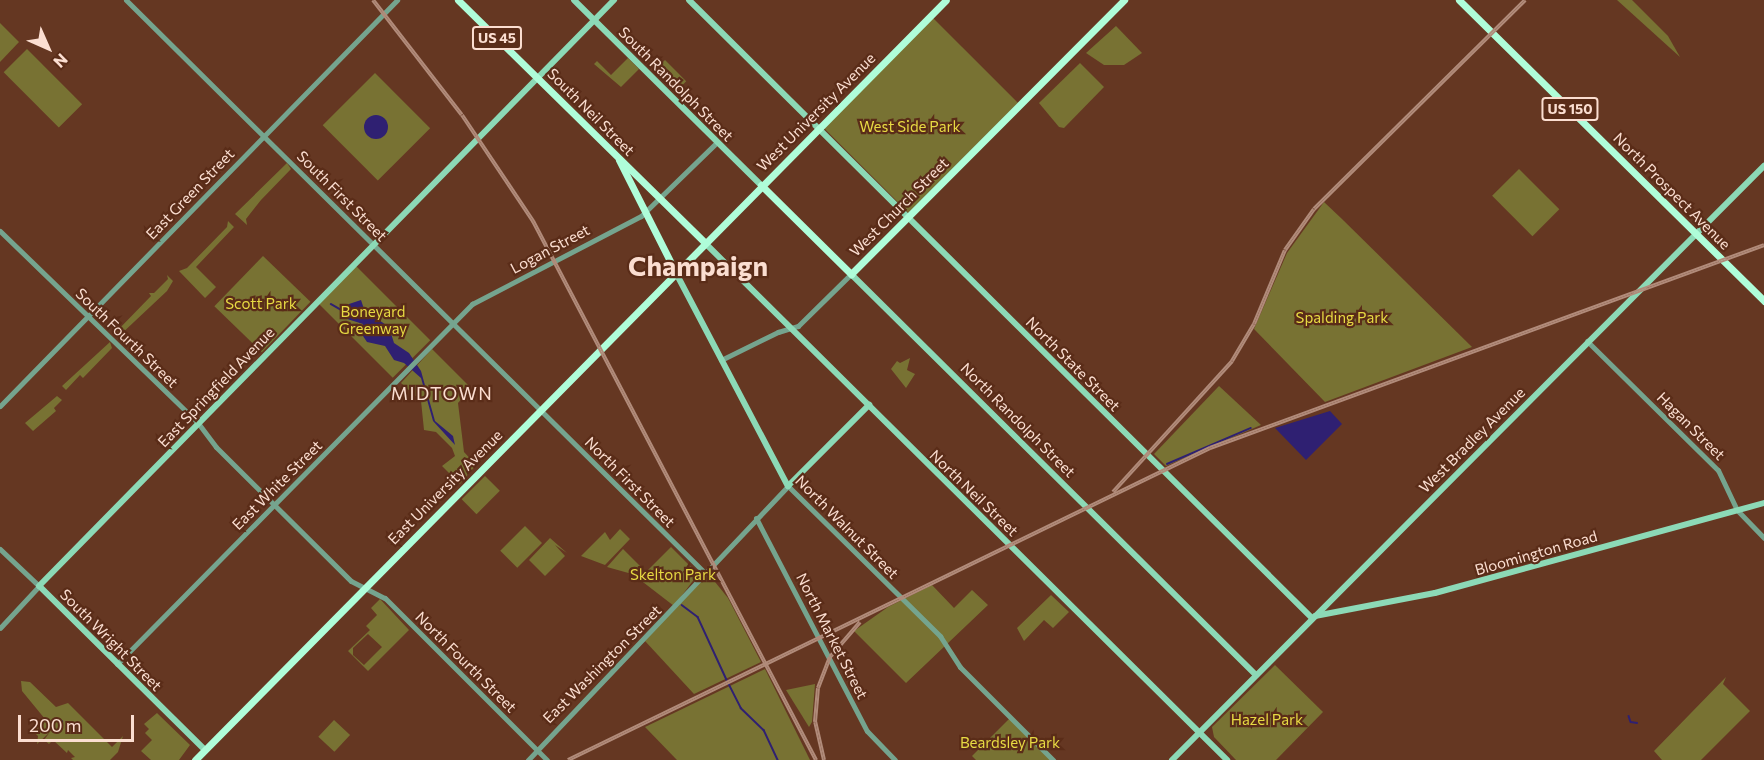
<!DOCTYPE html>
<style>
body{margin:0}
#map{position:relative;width:1764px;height:760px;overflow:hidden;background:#653722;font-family:Commissioner,sans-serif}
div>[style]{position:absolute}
.green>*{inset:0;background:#787233;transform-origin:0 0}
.water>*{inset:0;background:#2f2072}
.round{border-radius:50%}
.stream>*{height:1.5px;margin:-0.75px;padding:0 0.75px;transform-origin:0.75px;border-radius:0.75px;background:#2f2072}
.tertiary>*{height:5px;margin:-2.5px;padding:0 2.5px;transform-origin:2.5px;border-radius:2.5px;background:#75a48e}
.secondary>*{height:6px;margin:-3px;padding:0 3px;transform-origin:3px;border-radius:3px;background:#8cd9b6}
.primary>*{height:7px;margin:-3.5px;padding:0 3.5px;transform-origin:3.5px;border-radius:3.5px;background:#affdd9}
.rail>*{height:4px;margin-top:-2px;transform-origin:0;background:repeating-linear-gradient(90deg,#5a2c18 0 4.5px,#b18b7a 0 9px);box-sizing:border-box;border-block:2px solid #b18b7a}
span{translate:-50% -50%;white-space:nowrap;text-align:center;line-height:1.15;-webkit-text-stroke:4.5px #5a2c18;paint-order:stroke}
.shield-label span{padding:2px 4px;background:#5a2c18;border:2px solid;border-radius:4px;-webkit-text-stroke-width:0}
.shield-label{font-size:14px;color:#fbded1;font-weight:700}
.street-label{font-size:15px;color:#fbded1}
.park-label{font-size:15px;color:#e7da43}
.quarter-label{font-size:18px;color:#fbded1;letter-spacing:1.5px}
.town-label{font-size:27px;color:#fbded1;font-weight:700}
.north{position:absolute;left:18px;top:18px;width:60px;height:60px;-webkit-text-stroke:4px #5a2c18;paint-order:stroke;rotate:135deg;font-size:16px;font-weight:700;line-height:24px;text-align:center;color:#fbded1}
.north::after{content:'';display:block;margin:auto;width:21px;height:27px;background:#fbded1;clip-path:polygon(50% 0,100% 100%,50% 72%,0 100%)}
.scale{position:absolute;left:18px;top:715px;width:116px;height:27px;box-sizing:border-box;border:3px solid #fbded1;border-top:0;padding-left:8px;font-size:18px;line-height:21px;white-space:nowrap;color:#fbded1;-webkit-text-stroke:4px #5a2c18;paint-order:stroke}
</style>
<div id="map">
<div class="green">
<i style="clip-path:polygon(1617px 0,1632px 0,1668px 36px,1680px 57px)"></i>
<i style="left:933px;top:18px;width:120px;height:155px;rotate:45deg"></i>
<i style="clip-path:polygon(0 23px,19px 42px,0 62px)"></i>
<i style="clip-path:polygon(1116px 26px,1142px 53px,1124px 65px,1104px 65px,1086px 53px)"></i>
<i style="left:27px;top:49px;width:78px;height:33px;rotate:45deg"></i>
<i style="clip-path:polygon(628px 58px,639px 69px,621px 87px,594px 64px,597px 61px,611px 75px)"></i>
<i style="left:665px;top:60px;width:30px;height:15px;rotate:45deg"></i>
<i style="clip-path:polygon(1080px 63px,1104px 87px,1064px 128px,1059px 127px,1039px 103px)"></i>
<i style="left:375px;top:73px;width:78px;height:74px;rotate:45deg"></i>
<i style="clip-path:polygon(287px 163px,291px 169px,261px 200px,246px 219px,247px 225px,235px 214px)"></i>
<i style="left:1519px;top:169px;width:57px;height:38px;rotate:45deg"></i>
<i style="clip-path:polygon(1324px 202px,1342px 219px,1472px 347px,1325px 402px,1254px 329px,1287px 253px)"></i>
<i style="clip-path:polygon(228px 221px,234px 227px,196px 267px,216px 287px,205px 298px,179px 271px,187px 268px,227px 227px)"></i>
<i style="left:263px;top:256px;width:66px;height:70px;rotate:44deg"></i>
<i style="left:356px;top:266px;width:105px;height:53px;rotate:45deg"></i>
<i style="clip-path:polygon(167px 275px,173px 281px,167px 291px,118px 337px,115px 333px,151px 296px,149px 293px,154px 293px,168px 279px)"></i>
<i style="clip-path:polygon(110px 342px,112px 348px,83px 378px,80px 375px,66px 390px,62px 386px)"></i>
<i style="clip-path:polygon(432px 349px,471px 388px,458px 403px,464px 452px,476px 465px,460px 484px,442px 466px,455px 456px,452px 448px,436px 432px,424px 430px,421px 401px,401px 383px)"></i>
<i style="clip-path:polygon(910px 358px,907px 370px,915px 374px,906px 388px,891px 369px,897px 361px,900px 363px)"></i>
<i style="clip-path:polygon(1219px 386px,1261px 425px,1166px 466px,1154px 454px)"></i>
<i style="clip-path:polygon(57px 396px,62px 400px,54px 408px,56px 411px,33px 431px,25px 423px)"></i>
<i style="left:485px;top:476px;width:21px;height:33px;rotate:45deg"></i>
<i style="left:525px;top:526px;width:24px;height:35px;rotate:45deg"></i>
<i style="clip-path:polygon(620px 529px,630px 539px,605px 565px,581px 556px,605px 532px,610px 540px)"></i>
<i style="clip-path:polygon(550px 538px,567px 553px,555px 545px,565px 556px,545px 576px,529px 560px)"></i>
<i style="clip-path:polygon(671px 547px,698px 574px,674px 606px,639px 579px)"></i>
<i style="clip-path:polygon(623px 549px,640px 566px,632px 574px,607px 567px)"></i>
<i style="clip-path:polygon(707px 572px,728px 598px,761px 662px,694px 694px,645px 641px)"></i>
<i style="clip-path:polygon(932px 585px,954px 608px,972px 590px,988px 605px,906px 683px,854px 631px,888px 607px)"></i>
<i style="clip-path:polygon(1051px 595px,1069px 612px,1053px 628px,1044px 620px,1024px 641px,1017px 628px)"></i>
<i style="clip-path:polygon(evenodd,380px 599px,409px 630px,368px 671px,348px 651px,370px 630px,366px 626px,377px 615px,371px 608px,380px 599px,368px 634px,382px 647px,364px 665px,353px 655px,353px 648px,368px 634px)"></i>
<i style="clip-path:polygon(1275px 665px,1323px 712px,1276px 760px,1236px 760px,1214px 737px,1212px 727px)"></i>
<i style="clip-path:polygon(765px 669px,810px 760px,677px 760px,645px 727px)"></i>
<i style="clip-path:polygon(1726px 677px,1723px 684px,1750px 711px,1701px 760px,1662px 760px,1654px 751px)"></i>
<i style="clip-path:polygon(21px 681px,30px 682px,56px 707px,68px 703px,112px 747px,123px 736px,118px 752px,110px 760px,73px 760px,71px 758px,75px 757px,68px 750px,67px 753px,53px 740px,49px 744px,44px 740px,50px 732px,37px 744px,38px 736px,33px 731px,45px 719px,22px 691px)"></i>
<i style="clip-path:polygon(815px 684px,812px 722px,809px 727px,786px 690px)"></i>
<i style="clip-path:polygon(157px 713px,190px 745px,179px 760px,151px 760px,141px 751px,152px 740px,145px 733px,149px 729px,144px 724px)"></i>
<i style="clip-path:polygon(1010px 718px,1052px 760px,976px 760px,972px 756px)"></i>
<i style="left:334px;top:720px;width:22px;height:23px;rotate:43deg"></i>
</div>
<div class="water">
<i class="round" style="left:364px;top:115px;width:24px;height:24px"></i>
<i style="clip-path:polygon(361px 300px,367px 318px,376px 318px,389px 327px,394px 343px,409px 353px,421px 371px,435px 421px,453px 436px,455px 445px,433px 421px,421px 378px,404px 363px,394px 360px,385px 346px,367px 342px,363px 336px,363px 324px,344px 318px,349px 304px)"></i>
<i style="clip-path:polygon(1330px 411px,1342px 424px,1306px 460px,1275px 428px)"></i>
</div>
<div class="stream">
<i style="left:331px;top:304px;width:16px;rotate:30deg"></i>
<i style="left:378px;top:317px;width:9px;rotate:-63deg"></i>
<i style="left:1167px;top:464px;width:91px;rotate:-23.2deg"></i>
<i style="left:682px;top:605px;width:20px;rotate:37deg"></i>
<i style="left:698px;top:617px;width:69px;rotate:65.3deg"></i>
<i style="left:729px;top:684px;width:27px;rotate:63deg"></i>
<i style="left:741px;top:708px;width:32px;rotate:44deg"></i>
<i style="left:764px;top:730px;width:33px;rotate:65deg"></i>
<i style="left:1629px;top:716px;width:6px;rotate:72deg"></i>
<i style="left:1631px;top:722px;width:6px;rotate:9deg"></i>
<i style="left:59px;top:719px;width:4px;rotate:34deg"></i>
</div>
<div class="tertiary">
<i style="left:126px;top:0;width:812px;rotate:44.7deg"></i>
<i style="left:0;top:231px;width:276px;rotate:44.1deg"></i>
<i style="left:198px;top:423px;width:30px;rotate:53deg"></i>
<i style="left:216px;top:447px;width:190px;rotate:44.8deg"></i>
<i style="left:351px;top:581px;width:38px;rotate:27deg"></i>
<i style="left:385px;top:598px;width:229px;rotate:45deg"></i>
<i style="left:1587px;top:341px;width:184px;rotate:44.6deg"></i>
<i style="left:1718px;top:470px;width:44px;rotate:64.6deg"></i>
<i style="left:1737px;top:510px;width:39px;rotate:46deg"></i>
<i style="left:721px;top:360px;width:64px;rotate:-26.2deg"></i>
<i style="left:778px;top:332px;width:21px;rotate:-17deg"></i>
<i style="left:798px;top:326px;width:74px;rotate:-44.5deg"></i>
<i style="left:0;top:406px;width:568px;rotate:-45.64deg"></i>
<i style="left:756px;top:518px;width:240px;rotate:62.5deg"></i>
<i style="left:867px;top:731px;width:40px;rotate:46deg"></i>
<i style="left:0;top:549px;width:54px;rotate:43.5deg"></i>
<i style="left:39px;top:586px;width:57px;rotate:132.9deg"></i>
<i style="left:117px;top:664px;width:506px;rotate:-45.4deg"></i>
<i style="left:472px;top:304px;width:191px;rotate:-27.5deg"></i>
<i style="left:641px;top:216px;width:106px;rotate:-44.2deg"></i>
<i style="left:528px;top:760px;width:378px;rotate:-46.5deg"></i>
<i style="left:788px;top:486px;width:214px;rotate:44.6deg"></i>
<i style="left:940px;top:636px;width:37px;rotate:57deg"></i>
<i style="left:960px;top:667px;width:132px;rotate:45deg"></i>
</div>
<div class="secondary">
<i style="left:574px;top:0;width:263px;rotate:44.7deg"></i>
<i style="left:689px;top:0;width:878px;rotate:44.77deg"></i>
<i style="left:705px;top:243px;width:735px;rotate:44.72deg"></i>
<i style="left:676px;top:273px;width:241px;rotate:62.3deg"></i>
<i style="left:788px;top:486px;width:115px;rotate:-45deg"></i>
<i style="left:851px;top:274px;width:570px;rotate:44.72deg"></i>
<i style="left:1315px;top:616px;width:122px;rotate:-10.9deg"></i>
<i style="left:1435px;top:593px;width:341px;rotate:-15.3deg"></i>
<i style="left:205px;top:750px;width:233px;rotate:-135.3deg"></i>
<i style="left:39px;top:586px;width:821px;rotate:-45.54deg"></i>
<i style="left:1172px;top:760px;width:839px;rotate:-45.1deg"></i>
</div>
<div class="primary">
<i style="left:458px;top:0;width:346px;rotate:44.5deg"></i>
<i style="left:1459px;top:0;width:429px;rotate:44.6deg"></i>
<i style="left:619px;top:160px;width:127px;rotate:63.2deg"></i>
<i style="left:761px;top:185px;width:127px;rotate:44.7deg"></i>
<i style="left:851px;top:274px;width:387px;rotate:-45.1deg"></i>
<i style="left:195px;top:760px;width:1068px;rotate:-45.34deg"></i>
</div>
<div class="rail">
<i style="left:373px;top:0;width:145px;rotate:52.3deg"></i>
<i style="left:462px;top:115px;width:128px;rotate:56.2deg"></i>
<i style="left:533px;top:221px;width:609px;rotate:62.3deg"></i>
<i style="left:1113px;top:492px;width:177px;rotate:-47.7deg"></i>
<i style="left:1232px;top:361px;width:43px;rotate:-59.3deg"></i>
<i style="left:1254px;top:324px;width:80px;rotate:-67.3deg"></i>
<i style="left:1285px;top:250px;width:50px;rotate:-54.7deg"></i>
<i style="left:1314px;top:209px;width:297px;rotate:-44.7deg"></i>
<i style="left:568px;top:760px;width:714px;rotate:-25.92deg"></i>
<i style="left:1210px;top:448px;width:590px;rotate:-20.12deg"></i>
<i style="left:824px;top:760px;width:39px;rotate:-103deg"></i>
<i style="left:815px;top:722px;width:34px;rotate:-85deg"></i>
<i style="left:818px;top:688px;width:33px;rotate:-69deg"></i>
<i style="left:830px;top:657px;width:46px;rotate:-49.4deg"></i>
</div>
<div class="shield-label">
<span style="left:497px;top:38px">US 45</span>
<span style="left:1570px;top:109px">US 150</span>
</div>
<div class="street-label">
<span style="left:676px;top:84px;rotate:45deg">South Randolph Street</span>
<span style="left:591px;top:112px;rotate:45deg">South Neil Street</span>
<span style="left:816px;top:112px;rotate:-45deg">West University Avenue</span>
<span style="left:1672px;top:191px;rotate:45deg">North Prospect Avenue</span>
<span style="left:190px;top:194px;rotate:-46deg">East Green Street</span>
<span style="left:342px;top:196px;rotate:45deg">South First Street</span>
<span style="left:899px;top:207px;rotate:-45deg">West Church Street</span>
<span style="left:550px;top:249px;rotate:-28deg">Logan Street</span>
<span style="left:127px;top:338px;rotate:44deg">South Fourth Street</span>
<span style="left:1073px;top:364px;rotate:45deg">North State Street</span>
<span style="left:216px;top:387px;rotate:-46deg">East Springfield Avenue</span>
<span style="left:1018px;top:420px;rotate:45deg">North Randolph Street</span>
<span style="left:1691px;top:426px;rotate:45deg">Hagan Street</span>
<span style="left:1472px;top:440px;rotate:-45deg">West Bradley Avenue</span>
<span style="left:630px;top:482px;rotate:45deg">North First Street</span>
<span style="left:277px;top:485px;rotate:-45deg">East White Street</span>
<span style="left:445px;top:487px;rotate:-45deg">East University Avenue</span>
<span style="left:974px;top:493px;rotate:44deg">North Neil Street</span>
<span style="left:847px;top:527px;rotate:45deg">North Walnut Street</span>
<span style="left:1536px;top:553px;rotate:-16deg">Bloomington Road</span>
<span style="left:832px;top:636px;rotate:63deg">North Market Street</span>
<span style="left:111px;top:640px;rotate:45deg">South Wright Street</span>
<span style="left:466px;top:662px;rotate:45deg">North Fourth Street</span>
<span style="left:602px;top:664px;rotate:-45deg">East Washington Street</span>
</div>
<div class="park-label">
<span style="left:910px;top:127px">West Side Park</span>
<span style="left:261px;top:304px">Scott Park</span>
<span style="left:373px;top:320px">Boneyard<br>Greenway</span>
<span style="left:1342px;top:318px">Spalding Park</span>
<span style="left:673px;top:575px">Skelton Park</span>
<span style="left:1267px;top:720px">Hazel Park</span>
<span style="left:1010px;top:743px">Beardsley Park</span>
</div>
<div class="quarter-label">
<span style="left:442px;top:393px">MIDTOWN</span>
</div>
<div class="town-label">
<span style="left:698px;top:266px">Champaign</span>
</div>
<div class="north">N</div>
<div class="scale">200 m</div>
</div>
